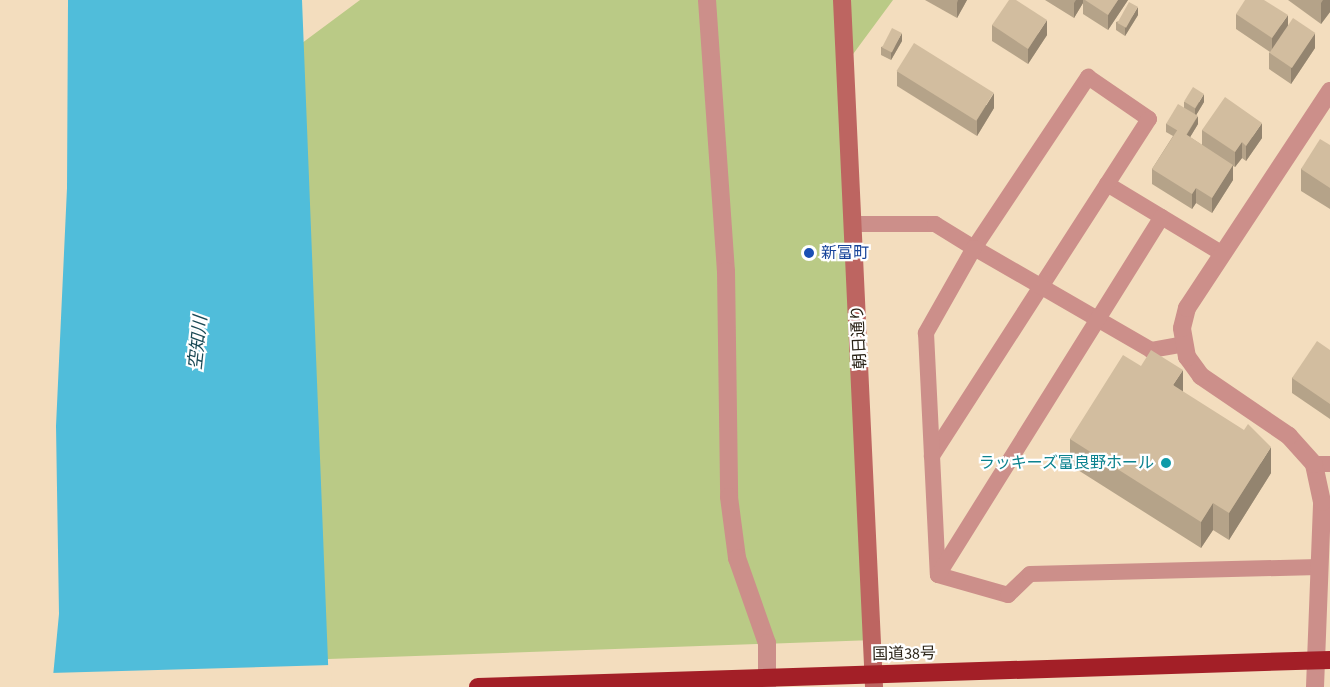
<!DOCTYPE html>
<meta charset="utf-8">
<style>
body{margin:0}
#map{position:relative;width:1330px;height:687px;overflow:hidden;background:#f3ddbe;font-family:"Source Sans 3","Noto Sans JP",sans-serif}
div>[style]{position:absolute}
.green>*{inset:0;background:#baca86}
.water>*{inset:0;background:#50bdda}
.pier>*{inset:0;background:#f3ddbe}
.lane>*{height:16px;margin:-8px;padding:0 8px;transform-origin:8px;border-radius:8px;background:#cc8f8a}
.street>*{height:18px;margin:-9px;padding:0 9px;transform-origin:9px;border-radius:9px;background:#cc8f8a}
.secondary>*{height:18px;margin:-9px;padding:0 9px;transform-origin:9px;border-radius:9px;background:#bd6561}
.highway>*{height:18px;margin:-9px;padding:0 9px;transform-origin:9px;border-radius:9px;background:#a31f27}
.wall>*{inset:0;background:#b5a389}
.shaded-wall>*{inset:0;background:#93846f}
.building>*{inset:0;background:#d2bd9f;transform-origin:0 0}
.dots>*{width:16px;height:16px;translate:-50% -50%;box-sizing:border-box;border:3px solid #fff;border-radius:50%}
span{translate:-50% -50%;white-space:nowrap;text-align:center;line-height:1.15;-webkit-text-stroke:4.5px #fff;paint-order:stroke}
.transit-label{font-size:16px;color:#164399}
.left{translate:0 -50%;text-align:left}
.street-label{font-size:16px;color:#2a2317}
.culture-label{font-size:16px;color:#0d838f}
.right{translate:-100% -50%;text-align:right}
.water-label{font-size:18px;color:#1b4a56;font-style:italic}
</style>
<div id="map">
<div class="green">
<i style="clip-path:polygon(360px 0,893px 0,845px 65px,874px 640px,299px 660px,290px 52px)"></i>
</div>
<div class="water">
<i style="clip-path:polygon(68px 0,302px 0,329px 687px,52px 687px,59px 614px,56px 426px,67px 188px)"></i>
</div>
<div class="pier">
<i style="clip-path:polygon(331px 665px,332px 687px,49px 687px,50px 673px)"></i>
</div>
<div class="lane">
<i style="left:1107px;top:184px;width:135px;rotate:31.1deg"></i>
<i style="left:853px;top:224px;width:82px"></i>
<i style="left:935px;top:224px;width:46px;rotate:31.6deg"></i>
<i style="left:974px;top:248px;width:206px;rotate:-56.3deg"></i>
<i style="left:1088px;top:77px;width:74px;rotate:34.5deg"></i>
<i style="left:1149px;top:119px;width:401px;rotate:122.8deg"></i>
<i style="left:1185px;top:344px;width:35px;rotate:170deg"></i>
<i style="left:1151px;top:350px;width:204px;rotate:-150deg"></i>
<i style="left:974px;top:248px;width:98px;rotate:119.5deg"></i>
<i style="left:926px;top:333px;width:242px;rotate:87.2deg"></i>
<i style="left:938px;top:575px;width:73px;rotate:15.9deg"></i>
<i style="left:1008px;top:595px;width:30px;rotate:-44deg"></i>
<i style="left:1030px;top:574px;width:289px;rotate:-1.4deg"></i>
<i style="left:1314px;top:464px;width:16px"></i>
<i style="left:938px;top:575px;width:422px;rotate:-58deg"></i>
</div>
<div class="street">
<i style="left:707px;top:0;width:272px;rotate:86deg"></i>
<i style="left:726px;top:271px;width:226px;rotate:89.2deg"></i>
<i style="left:729px;top:497px;width:62px;rotate:82.5deg"></i>
<i style="left:737px;top:558px;width:90px;rotate:70.6deg"></i>
<i style="left:767px;top:643px;width:44px;rotate:90deg"></i>
<i style="left:1315px;top:687px;width:185px;rotate:-87.8deg"></i>
<i style="left:1322px;top:502px;width:39px;rotate:-102deg"></i>
<i style="left:1314px;top:464px;width:38px;rotate:-132deg"></i>
<i style="left:1289px;top:436px;width:107px;rotate:-145.7deg"></i>
<i style="left:1201px;top:376px;width:24px;rotate:-126deg"></i>
<i style="left:1187px;top:357px;width:29px;rotate:-100deg"></i>
<i style="left:1182px;top:328px;width:21px;rotate:-76deg"></i>
<i style="left:1187px;top:308px;width:260px;rotate:-56.6deg"></i>
</div>
<div class="secondary">
<i style="left:842px;top:0;width:688px;rotate:87.33deg"></i>
</div>
<div class="highway">
<i style="left:478px;top:687px;width:852px;rotate:-1.82deg"></i>
</div>
<div class="wall">
<i style="clip-path:polygon(925px 0,967px 0,957px 18px)"></i>
<i style="clip-path:polygon(1045px 0,1128px 0,1108px 30px,1083px 14px,1083px 3px,1074px 18px)"></i>
<i style="clip-path:polygon(1288px 0,1330px 0,1330px 12px,1321px 24px)"></i>
<i style="clip-path:polygon(1236px 14px,1288px 26px,1315px 48px,1291px 84px,1269px 69px,1269px 53px,1270px 52px,1236px 29px)"></i>
<i style="clip-path:polygon(1138px 15px,1125px 36px,1116px 30px,1116px 22px)"></i>
<i style="clip-path:polygon(992px 25px,1047px 35px,1028px 64px,992px 41px)"></i>
<i style="clip-path:polygon(902px 41px,891px 60px,881px 55px,881px 47px)"></i>
<i style="clip-path:polygon(897px 71px,994px 108px,977px 136px,897px 86px)"></i>
<i style="clip-path:polygon(1184px 102px,1204px 102px,1196px 115px,1198px 124px,1190px 137px,1202px 145px,1202px 130px,1262px 138px,1246px 161px,1242px 158px,1235px 167px,1233px 166px,1233px 180px,1212px 213px,1196px 203px,1192px 209px,1152px 184px,1152px 169px,1173px 136px,1166px 132px,1166px 124px,1184px 108px)"></i>
<i style="clip-path:polygon(1330px 145px,1330px 209px,1301px 191px,1301px 169px)"></i>
<i style="clip-path:polygon(1330px 350px,1330px 419px,1292px 393px,1292px 378px)"></i>
<i style="clip-path:polygon(1183px 392px,1271px 473px,1229px 540px,1213px 530px,1201px 548px,1070px 465px,1070px 439px)"></i>
</div>
<div class="shaded-wall">
<i style="clip-path:polygon(958px 0,967px 0,957px 18px,957px 3px)"></i>
<i style="clip-path:polygon(1076px 0,1083px 0,1083px 3px,1074px 18px,1074px 3px)"></i>
<i style="clip-path:polygon(1118px 0,1128px 0,1108px 30px,1108px 15px)"></i>
<i style="clip-path:polygon(1323px 0,1330px 0,1330px 12px,1321px 24px,1321px 3px)"></i>
<i style="clip-path:polygon(1138px 7px,1138px 15px,1125px 36px,1125px 28px)"></i>
<i style="clip-path:polygon(1288px 15px,1288px 30px,1272px 54px,1272px 38px)"></i>
<i style="clip-path:polygon(1047px 20px,1047px 35px,1028px 64px,1028px 49px)"></i>
<i style="clip-path:polygon(902px 33px,902px 41px,891px 60px,891px 52px)"></i>
<i style="clip-path:polygon(1315px 33px,1315px 48px,1291px 84px,1291px 68px)"></i>
<i style="clip-path:polygon(994px 93px,994px 108px,977px 136px,977px 120px)"></i>
<i style="clip-path:polygon(1204px 94px,1204px 102px,1195px 117px,1195px 109px)"></i>
<i style="clip-path:polygon(1198px 116px,1198px 124px,1186px 144px,1186px 136px)"></i>
<i style="clip-path:polygon(1262px 123px,1262px 138px,1246px 161px,1246px 146px)"></i>
<i style="clip-path:polygon(1242px 142px,1242px 158px,1235px 167px,1235px 152px)"></i>
<i style="clip-path:polygon(1233px 165px,1233px 180px,1212px 213px,1212px 198px)"></i>
<i style="clip-path:polygon(1196px 188px,1196px 203px,1192px 209px,1192px 194px)"></i>
<i style="clip-path:polygon(1183px 370px,1183px 397px,1173px 385px)"></i>
<i style="clip-path:polygon(1271px 447px,1271px 473px,1229px 540px,1229px 513px)"></i>
<i style="clip-path:polygon(1213px 503px,1213px 530px,1201px 548px,1201px 522px)"></i>
</div>
<div class="building">
<i style="clip-path:polygon(1009px 0,1016px 0,1047px 20px,1028px 49px,992px 25px)"></i>
<i style="clip-path:polygon(1085px 0,1118px 0,1108px 15px)"></i>
<i style="clip-path:polygon(1245px 0,1264px 0,1288px 15px,1272px 38px,1236px 14px)"></i>
<i style="left:1129px;top:2px;width:10px;height:24px;rotate:29deg"></i>
<i style="left:1293px;top:18px;width:27px;height:42px;rotate:34deg"></i>
<i style="left:892px;top:28px;width:11px;height:22px;rotate:27deg"></i>
<i style="left:914px;top:43px;width:94px;height:33px;rotate:32deg"></i>
<i style="left:1193px;top:87px;width:13px;height:17px;rotate:32deg"></i>
<i style="clip-path:polygon(1225px 97px,1262px 123px,1246px 146px,1242px 142px,1235px 152px,1202px 130px)"></i>
<i style="left:1178px;top:104px;width:23px;height:23px;rotate:31deg"></i>
<i style="clip-path:polygon(1178px 129px,1233px 165px,1212px 198px,1196px 188px,1192px 194px,1152px 169px)"></i>
<i style="clip-path:polygon(1320px 139px,1330px 145px,1330px 188px,1301px 169px)"></i>
<i style="clip-path:polygon(1317px 341px,1330px 350px,1330px 404px,1292px 378px)"></i>
<i style="clip-path:polygon(1151px 350px,1183px 370px,1173px 385px,1244px 430px,1248px 424px,1271px 447px,1229px 513px,1213px 503px,1201px 522px,1070px 439px,1123px 355px,1141px 366px)"></i>
</div>
<div class="dots">
<i style="left:809px;top:253px;background:#1a4fb4"></i>
<i style="left:1166px;top:463px;background:#0f9aa8"></i>
</div>
<div class="transit-label">
<span class="left" style="left:821px;top:253px">新富町</span>
</div>
<div class="street-label">
<span style="left:859px;top:337px;rotate:-93deg">朝日通り</span>
<span style="left:904px;top:654px;rotate:-1deg">国道38号</span>
</div>
<div class="culture-label">
<span class="right" style="left:1154px;top:463px">ラッキーズ富良野ホール</span>
</div>
<div class="water-label">
<span style="left:199px;top:343px;rotate:-84deg">空知川</span>
</div>
</div>
